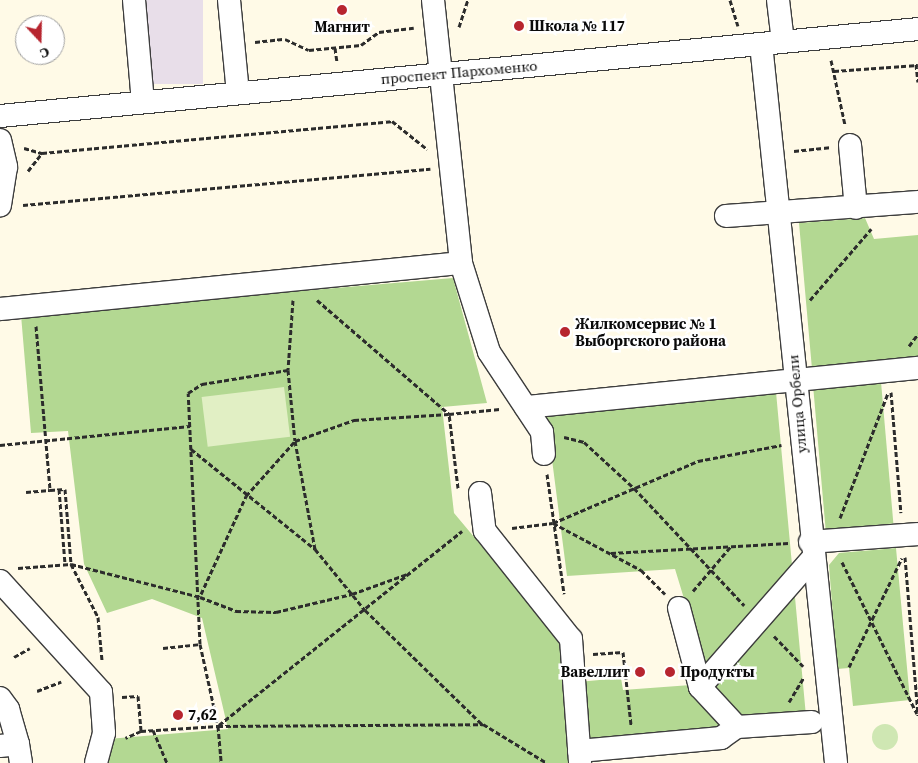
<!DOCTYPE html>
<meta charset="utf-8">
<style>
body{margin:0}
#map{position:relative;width:918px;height:763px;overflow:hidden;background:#fffae7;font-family:"Source Serif 4",serif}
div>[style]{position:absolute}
.industrial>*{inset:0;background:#e8dee9;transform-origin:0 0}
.green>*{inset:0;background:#cfe7b3}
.round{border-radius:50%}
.forest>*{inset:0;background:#b3d892;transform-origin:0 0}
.pitch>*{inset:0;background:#e1efc4;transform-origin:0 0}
.path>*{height:3px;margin-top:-1.5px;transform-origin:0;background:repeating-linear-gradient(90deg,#2c2c2c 0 5px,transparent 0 7.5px)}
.roads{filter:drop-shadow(1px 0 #3d3d3d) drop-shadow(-1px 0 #3d3d3d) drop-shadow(0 1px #3d3d3d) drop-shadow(0 -1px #3d3d3d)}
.minor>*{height:22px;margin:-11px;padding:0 11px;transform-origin:11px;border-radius:11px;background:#fff}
.dots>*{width:14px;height:14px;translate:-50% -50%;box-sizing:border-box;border:2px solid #fff;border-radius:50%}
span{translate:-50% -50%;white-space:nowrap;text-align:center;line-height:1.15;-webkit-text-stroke:5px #fff;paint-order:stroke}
.poi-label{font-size:15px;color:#0a0a0a;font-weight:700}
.left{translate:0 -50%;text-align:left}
.right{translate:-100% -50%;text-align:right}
.street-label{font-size:15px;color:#0a0a0a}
.north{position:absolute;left:15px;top:15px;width:50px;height:50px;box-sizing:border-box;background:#fff;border:1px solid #9d9d9d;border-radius:50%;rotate:159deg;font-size:14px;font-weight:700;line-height:20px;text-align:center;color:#0a0a0a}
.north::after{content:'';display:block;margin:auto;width:18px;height:22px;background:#b7252f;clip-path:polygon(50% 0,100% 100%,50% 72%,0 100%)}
</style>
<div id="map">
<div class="industrial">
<i style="left:129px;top:0;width:74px;height:84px"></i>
</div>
<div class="green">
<i class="round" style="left:872px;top:724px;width:26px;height:26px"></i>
</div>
<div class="forest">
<i style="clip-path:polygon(865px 218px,874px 239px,918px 235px,918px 360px,812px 369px,799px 223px)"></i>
<i style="clip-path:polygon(453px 278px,487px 403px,442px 407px,454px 513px,560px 640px,573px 763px,105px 763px,108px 739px,228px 729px,202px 618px,152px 599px,107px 613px,84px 564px,68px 431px,31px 433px,21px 315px)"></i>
<i style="left:881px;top:382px;width:142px;height:68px;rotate:85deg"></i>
<i style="clip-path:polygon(776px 392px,806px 716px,741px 720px,710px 684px,675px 569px,567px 576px,550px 444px,536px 413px)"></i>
<i style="clip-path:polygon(896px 548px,910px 700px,853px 706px,849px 668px,837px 669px,829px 565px,839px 553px)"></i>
<i style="clip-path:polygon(621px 678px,623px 690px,691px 685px,728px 725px,715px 734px,584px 743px,578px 682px)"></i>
</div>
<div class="pitch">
<i style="left:284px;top:387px;width:50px;height:83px;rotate:83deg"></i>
</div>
<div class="path">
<i style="left:730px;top:0;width:27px;rotate:73deg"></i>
<i style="left:459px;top:27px;width:28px;rotate:-72deg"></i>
<i style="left:255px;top:42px;width:30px;rotate:-6deg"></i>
<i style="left:285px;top:39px;width:26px;rotate:25deg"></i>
<i style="left:309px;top:50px;width:52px;rotate:-5.5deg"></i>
<i style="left:361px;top:45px;width:22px;rotate:-36deg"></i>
<i style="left:379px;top:32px;width:35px;rotate:-7deg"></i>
<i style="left:335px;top:48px;width:14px;rotate:82deg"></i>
<i style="left:831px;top:60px;width:66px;rotate:77.8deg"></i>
<i style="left:916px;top:64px;width:18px;rotate:84deg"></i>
<i style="left:834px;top:71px;width:84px;rotate:-4.1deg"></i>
<i style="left:24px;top:148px;width:19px;rotate:16deg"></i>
<i style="left:794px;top:151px;width:36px;rotate:-6deg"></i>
<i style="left:28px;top:171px;width:23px;rotate:-52deg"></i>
<i style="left:42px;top:153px;width:351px;rotate:-5.2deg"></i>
<i style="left:392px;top:121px;width:45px;rotate:38.7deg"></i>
<i style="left:23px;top:205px;width:409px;rotate:-5.1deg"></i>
<i style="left:293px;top:300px;width:70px;rotate:94.1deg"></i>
<i style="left:288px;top:370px;width:71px;rotate:84.4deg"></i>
<i style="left:295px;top:441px;width:110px;rotate:79.5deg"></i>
<i style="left:317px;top:300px;width:174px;rotate:40.8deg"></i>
<i style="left:810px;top:300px;width:94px;rotate:-49.3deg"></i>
<i style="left:36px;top:326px;width:165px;rotate:85.1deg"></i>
<i style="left:50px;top:490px;width:15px;rotate:-4deg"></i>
<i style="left:65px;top:489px;width:75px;rotate:85.4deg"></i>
<i style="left:71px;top:564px;width:59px;rotate:63deg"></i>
<i style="left:98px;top:617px;width:43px;rotate:84.7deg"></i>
<i style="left:909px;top:346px;width:15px;rotate:-53deg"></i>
<i style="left:891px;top:392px;width:121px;rotate:85.3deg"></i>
<i style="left:564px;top:437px;width:21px;rotate:14deg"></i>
<i style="left:584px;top:442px;width:68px;rotate:42.6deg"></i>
<i style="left:634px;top:488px;width:161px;rotate:46.8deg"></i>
<i style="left:0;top:445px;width:191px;rotate:-5.7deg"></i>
<i style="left:191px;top:449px;width:159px;rotate:38.9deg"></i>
<i style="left:315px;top:549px;width:79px;rotate:50.7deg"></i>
<i style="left:365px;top:610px;width:163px;rotate:44.3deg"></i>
<i style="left:547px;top:474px;width:121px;rotate:81.9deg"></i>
<i style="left:458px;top:488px;width:75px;rotate:-96.9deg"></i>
<i style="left:449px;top:414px;width:51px;rotate:-5.6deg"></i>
<i style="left:59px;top:489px;width:75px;rotate:85.4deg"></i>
<i style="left:26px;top:492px;width:24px;rotate:-5deg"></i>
<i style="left:840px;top:518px;width:134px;rotate:-69deg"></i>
<i style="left:553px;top:523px;width:100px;rotate:28.1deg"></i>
<i style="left:641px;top:570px;width:34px;rotate:45deg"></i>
<i style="left:512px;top:528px;width:41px;rotate:-7deg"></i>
<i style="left:553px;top:523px;width:158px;rotate:-23.2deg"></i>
<i style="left:698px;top:461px;width:85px;rotate:-10.9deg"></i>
<i style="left:611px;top:553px;width:178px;rotate:-3.2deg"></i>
<i style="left:905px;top:557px;width:159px;rotate:85.3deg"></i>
<i style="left:842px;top:562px;width:169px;rotate:63.7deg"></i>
<i style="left:18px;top:568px;width:53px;rotate:-4.3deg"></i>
<i style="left:71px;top:564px;width:133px;rotate:14.3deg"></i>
<i style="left:200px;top:597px;width:39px;rotate:21deg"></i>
<i style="left:236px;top:611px;width:40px;rotate:1.4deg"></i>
<i style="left:276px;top:612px;width:78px;rotate:-13.3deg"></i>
<i style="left:352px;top:594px;width:62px;rotate:-19.9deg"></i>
<i style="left:693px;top:591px;width:59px;rotate:-49.8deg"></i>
<i style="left:201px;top:594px;width:108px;rotate:-65.3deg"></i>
<i style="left:246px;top:496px;width:74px;rotate:-48.3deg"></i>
<i style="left:295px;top:441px;width:63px;rotate:-19.6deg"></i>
<i style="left:354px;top:420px;width:95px;rotate:-3.6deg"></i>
<i style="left:774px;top:636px;width:42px;rotate:46deg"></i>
<i style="left:200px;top:644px;width:251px;rotate:-92.7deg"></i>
<i style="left:188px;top:393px;width:17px;rotate:-33deg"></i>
<i style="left:202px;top:384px;width:87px;rotate:-9.2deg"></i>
<i style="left:163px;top:648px;width:37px;rotate:-6deg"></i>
<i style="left:200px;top:644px;width:84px;rotate:77.6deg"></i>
<i style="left:218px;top:726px;width:37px;rotate:85deg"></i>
<i style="left:593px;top:654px;width:30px;rotate:-4deg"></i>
<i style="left:623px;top:652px;width:73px;rotate:83.7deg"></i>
<i style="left:14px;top:657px;width:18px;rotate:-29deg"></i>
<i style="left:849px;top:667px;width:121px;rotate:-64.1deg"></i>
<i style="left:37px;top:691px;width:26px;rotate:-21deg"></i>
<i style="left:122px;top:697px;width:16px;rotate:-4deg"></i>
<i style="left:138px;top:696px;width:35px;rotate:85deg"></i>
<i style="left:141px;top:731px;width:17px;rotate:156deg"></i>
<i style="left:789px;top:702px;width:29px;rotate:-59deg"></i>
<i style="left:219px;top:725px;width:311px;rotate:-38.6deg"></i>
<i style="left:153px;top:730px;width:36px;rotate:67deg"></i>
<i style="left:141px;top:731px;width:77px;rotate:-3.7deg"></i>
<i style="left:218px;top:726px;width:265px;rotate:-0.4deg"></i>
<i style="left:483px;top:724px;width:75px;rotate:31.4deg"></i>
</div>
<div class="roads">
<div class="minor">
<i style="left:134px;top:0;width:102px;rotate:85deg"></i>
<i style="left:229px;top:0;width:93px;rotate:84.5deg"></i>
<i style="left:433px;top:0;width:264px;rotate:83.9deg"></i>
<i style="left:461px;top:263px;width:93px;rotate:72.5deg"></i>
<i style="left:489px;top:352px;width:96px;rotate:56.5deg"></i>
<i style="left:542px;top:432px;width:22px;rotate:85deg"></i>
<i style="left:778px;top:0;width:42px;rotate:83.2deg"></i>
<i style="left:761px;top:44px;width:723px;rotate:84.04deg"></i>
<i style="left:0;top:116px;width:922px;rotate:-5.41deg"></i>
<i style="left:0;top:140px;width:28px;rotate:77deg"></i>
<i style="left:6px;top:167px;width:39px;rotate:99deg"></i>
<i style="left:850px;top:145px;width:63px;rotate:84.6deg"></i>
<i style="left:726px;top:216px;width:193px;rotate:-4.2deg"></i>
<i style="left:0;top:309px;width:463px;rotate:-5.7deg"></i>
<i style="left:526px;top:407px;width:394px;rotate:-5.7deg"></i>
<i style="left:480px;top:493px;width:38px;rotate:83deg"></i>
<i style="left:485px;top:531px;width:138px;rotate:51.5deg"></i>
<i style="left:571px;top:639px;width:124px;rotate:85.8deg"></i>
<i style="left:810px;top:542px;width:108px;rotate:-4.2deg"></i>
<i style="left:0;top:581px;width:150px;rotate:47.7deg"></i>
<i style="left:101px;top:692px;width:41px;rotate:85.8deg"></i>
<i style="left:104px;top:733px;width:31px;rotate:105deg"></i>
<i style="left:679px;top:608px;width:82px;rotate:75.1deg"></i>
<i style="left:700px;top:687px;width:54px;rotate:47.2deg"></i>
<i style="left:737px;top:727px;width:75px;rotate:-3.8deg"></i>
<i style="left:700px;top:687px;width:170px;rotate:-48.8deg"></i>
<i style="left:0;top:698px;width:14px;rotate:54deg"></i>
<i style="left:8px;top:709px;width:36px;rotate:74deg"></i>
<i style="left:0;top:746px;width:18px;rotate:-6deg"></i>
<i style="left:18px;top:744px;width:19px;rotate:81deg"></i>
<i style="left:579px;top:751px;width:143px;rotate:-5.2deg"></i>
<i style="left:721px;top:738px;width:19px;rotate:-35deg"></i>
</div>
</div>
<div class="dots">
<i style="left:342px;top:10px;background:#b7252f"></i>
<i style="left:519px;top:26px;background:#b7252f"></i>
<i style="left:565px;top:332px;background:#b7252f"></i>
<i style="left:640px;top:672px;background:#b7252f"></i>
<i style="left:670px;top:672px;background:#b7252f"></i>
<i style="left:178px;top:715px;background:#b7252f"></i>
</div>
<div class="poi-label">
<span class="left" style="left:529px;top:26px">Школа № 117</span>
<span style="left:342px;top:27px">Магнит</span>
<span class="left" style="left:575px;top:332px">Жилкомсервис № 1<br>Выборгского района</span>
<span class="right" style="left:630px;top:672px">Вавеллит</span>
<span class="left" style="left:680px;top:672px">Продукты</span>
<span class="left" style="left:188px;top:715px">7,62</span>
</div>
<div class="street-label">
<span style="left:459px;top:72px;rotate:-5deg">проспект Пархоменко</span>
<span style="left:797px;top:404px;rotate:-95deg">улица Орбели</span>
</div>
<div class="north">С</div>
</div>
